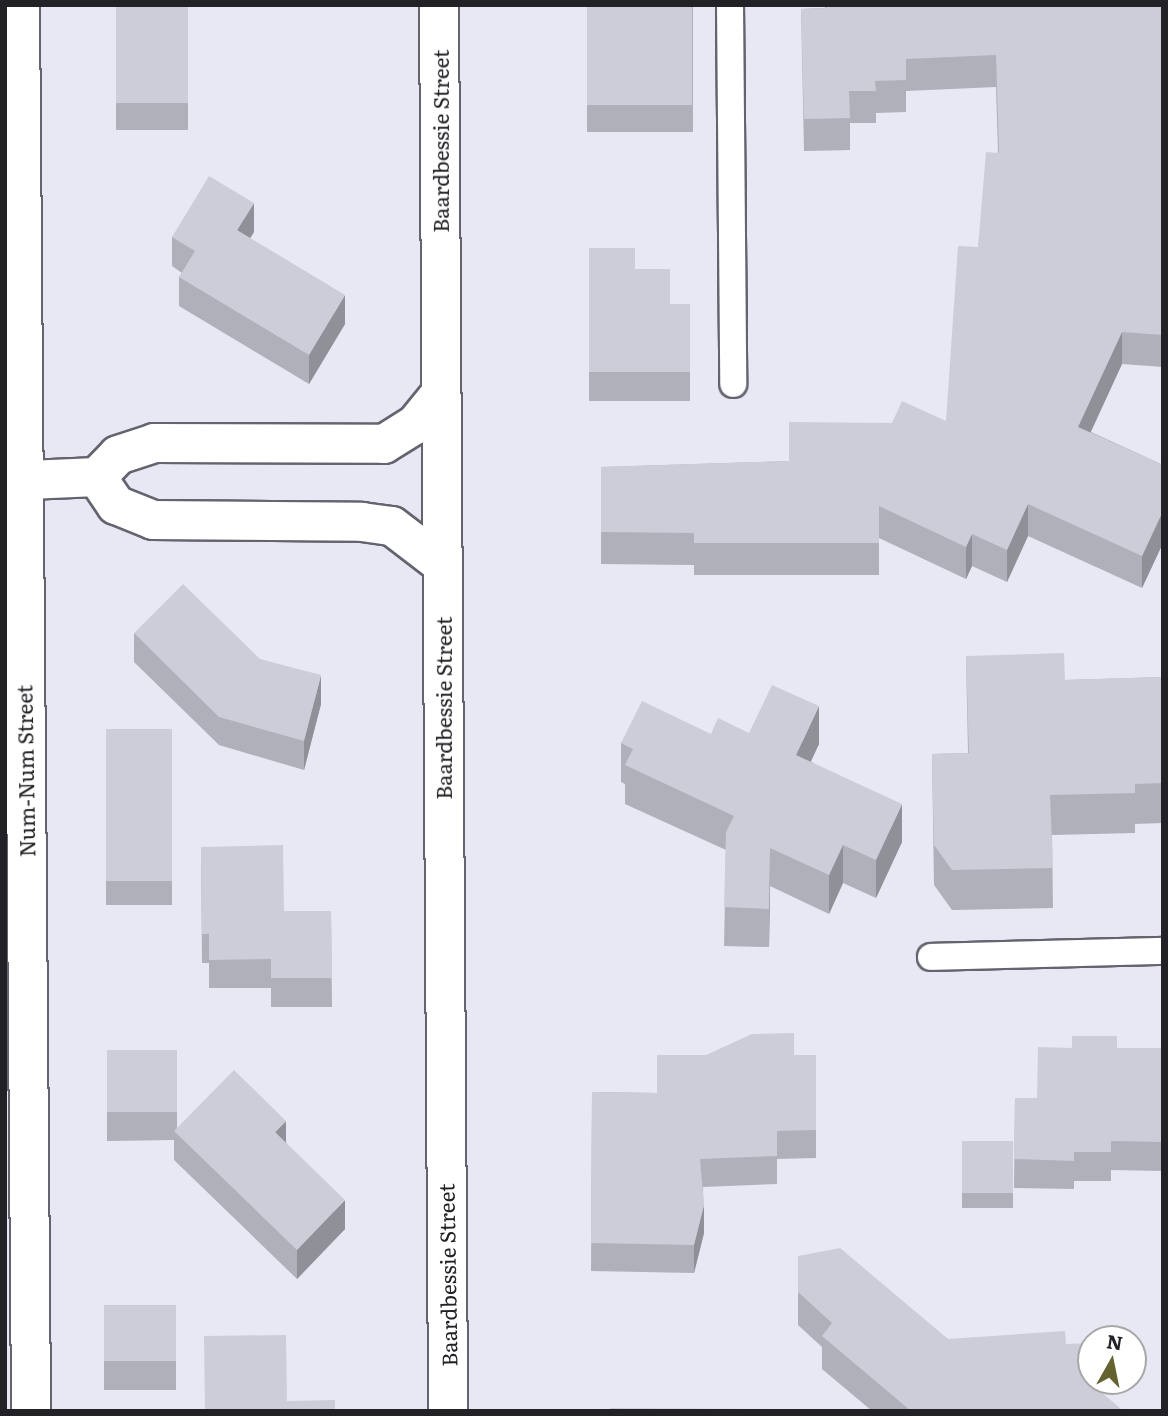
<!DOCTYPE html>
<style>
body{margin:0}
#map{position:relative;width:1168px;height:1416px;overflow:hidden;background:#e8e8f5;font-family:Literata,serif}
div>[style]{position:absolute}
.roads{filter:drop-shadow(2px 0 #64646f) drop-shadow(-2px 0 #64646f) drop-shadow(0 2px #64646f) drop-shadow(0 -2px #64646f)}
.lane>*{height:26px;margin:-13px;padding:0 13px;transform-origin:13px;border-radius:13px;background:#fff}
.street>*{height:38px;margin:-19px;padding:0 19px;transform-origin:19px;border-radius:19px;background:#fff}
.wall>*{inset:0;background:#b0b0bb;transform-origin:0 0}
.shaded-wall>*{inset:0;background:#909099}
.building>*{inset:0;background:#cdcdda;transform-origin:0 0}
span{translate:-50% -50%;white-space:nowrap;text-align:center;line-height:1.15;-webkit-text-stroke:5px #fff;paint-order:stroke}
.street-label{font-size:21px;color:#222126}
.frame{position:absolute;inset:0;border:7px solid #222126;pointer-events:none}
.north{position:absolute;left:1077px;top:1325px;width:70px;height:70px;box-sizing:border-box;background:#fff;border:2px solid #a7a6a8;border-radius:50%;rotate:9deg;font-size:19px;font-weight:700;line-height:28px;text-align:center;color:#222126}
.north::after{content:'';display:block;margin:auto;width:24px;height:32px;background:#64622f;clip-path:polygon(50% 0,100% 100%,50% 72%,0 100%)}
</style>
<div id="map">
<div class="roads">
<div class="lane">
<i style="left:730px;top:5px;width:379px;rotate:89.5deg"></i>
<i style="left:931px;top:957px;width:232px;rotate:-1.5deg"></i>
</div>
<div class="street">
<i style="left:20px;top:5px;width:1406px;rotate:89.55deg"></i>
<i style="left:439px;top:5px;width:1406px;rotate:89.63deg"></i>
<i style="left:97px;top:477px;width:34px;rotate:56deg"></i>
<i style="left:116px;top:505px;width:40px;rotate:22deg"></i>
<i style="left:153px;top:520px;width:209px;rotate:0.5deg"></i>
<i style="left:362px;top:522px;width:30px;rotate:8deg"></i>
<i style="left:392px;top:526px;width:64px;rotate:37.4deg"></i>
<i style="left:5px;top:481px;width:92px;rotate:-2.5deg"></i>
<i style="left:97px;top:477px;width:30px;rotate:-46deg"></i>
<i style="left:118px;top:455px;width:38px;rotate:-18deg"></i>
<i style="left:154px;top:443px;width:230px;rotate:0.2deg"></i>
<i style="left:384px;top:444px;width:36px;rotate:-32deg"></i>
<i style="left:415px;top:425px;width:41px;rotate:-50.9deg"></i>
</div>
</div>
<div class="wall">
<i style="left:116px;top:5px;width:72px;height:125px"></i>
<i style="left:587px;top:5px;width:106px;height:127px"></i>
<i style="clip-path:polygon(825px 5px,1163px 5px,1163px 367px,1122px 364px,1091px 432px,1163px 465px,1163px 543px,1142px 588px,1028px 536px,1007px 582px,972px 566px,966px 579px,879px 538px,879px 575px,694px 575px,694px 565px,601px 564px,601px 467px,789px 461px,892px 423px,946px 421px,978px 247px,998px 153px,996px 87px,906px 91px,906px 112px,876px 113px,876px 123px,850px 123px,850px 150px,804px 151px,801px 9px,825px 8px)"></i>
<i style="clip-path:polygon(254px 232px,250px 238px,345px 324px,309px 384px,179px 306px,179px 277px,182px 273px,172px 266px,172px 237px)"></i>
<i style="clip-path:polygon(589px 248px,635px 269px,670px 304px,690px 304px,690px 401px,589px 401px)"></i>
<i style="clip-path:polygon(134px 633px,260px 659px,321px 704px,304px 770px,219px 745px,134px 662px)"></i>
<i style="clip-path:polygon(966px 656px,1065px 680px,1163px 677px,1163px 823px,1135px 824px,1135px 833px,1052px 835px,1053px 908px,952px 910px,934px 885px,932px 754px,968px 753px)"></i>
<i style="left:172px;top:729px;width:176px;height:66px;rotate:90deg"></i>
<i style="clip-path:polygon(749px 733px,819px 744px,811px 761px,902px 842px,876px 898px,843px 883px,829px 914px,770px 886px,769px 947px,724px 946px,726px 850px,625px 804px,625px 784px,621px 782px,621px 743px,711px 734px)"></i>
<i style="clip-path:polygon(201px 847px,284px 911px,331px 911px,332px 1007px,271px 1007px,271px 988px,209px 988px,209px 963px,202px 963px)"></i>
<i style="clip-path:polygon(1163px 1048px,1163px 1171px,1111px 1170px,1111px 1181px,1074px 1181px,1074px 1189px,1014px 1188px,1015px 1098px,1037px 1098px)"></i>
<i style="clip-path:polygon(107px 1050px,177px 1050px,177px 1129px,286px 1142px,345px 1229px,297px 1279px,174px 1160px,174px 1140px,107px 1141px)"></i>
<i style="clip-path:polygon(794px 1055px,816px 1055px,816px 1158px,777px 1159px,777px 1184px,703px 1187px,704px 1233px,694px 1273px,591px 1271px,592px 1092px,657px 1093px)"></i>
<i style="left:962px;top:1141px;width:51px;height:67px"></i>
<i style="clip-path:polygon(798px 1256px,948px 1339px,1066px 1344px,1103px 1394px,1123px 1411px,872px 1411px,822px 1369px,822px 1347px,798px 1325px)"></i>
<i style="left:176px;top:1305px;width:85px;height:72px;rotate:90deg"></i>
</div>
<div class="shaded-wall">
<i style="clip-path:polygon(254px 203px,254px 232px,237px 259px,237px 230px)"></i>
<i style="clip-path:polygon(345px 295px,345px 324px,309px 384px,309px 355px)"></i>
<i style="clip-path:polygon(1122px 332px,1122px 364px,1078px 459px,1078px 427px)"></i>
<i style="clip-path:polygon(1028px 504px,1028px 536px,1007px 582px,1007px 550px)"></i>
<i style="clip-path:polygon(1163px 511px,1163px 543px,1142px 588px,1142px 556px)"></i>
<i style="clip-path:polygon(972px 534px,972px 566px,966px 579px,966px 547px)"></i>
<i style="clip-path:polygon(321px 675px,321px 704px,304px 770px,304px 741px)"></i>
<i style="clip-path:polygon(819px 706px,819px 744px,796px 793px,796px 755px)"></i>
<i style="clip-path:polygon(902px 804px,902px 842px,876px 898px,876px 860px)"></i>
<i style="clip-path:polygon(843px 845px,843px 883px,829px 914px,829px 875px)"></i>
<i style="clip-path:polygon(770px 848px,770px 886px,769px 947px,769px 909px)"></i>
<i style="clip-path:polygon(286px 1121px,286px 1150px,275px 1132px)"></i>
<i style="clip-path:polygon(345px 1200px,345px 1229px,297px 1279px,297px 1250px)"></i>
<i style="clip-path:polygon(704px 1205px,704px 1233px,694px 1273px,694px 1245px)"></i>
</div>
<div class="building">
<i style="left:116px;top:5px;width:72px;height:98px"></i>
<i style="left:587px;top:5px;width:105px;height:100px"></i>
<i style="clip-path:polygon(826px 5px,1163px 5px,1163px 335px,1122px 332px,1078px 427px,1163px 465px,1163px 511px,1142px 556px,1028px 504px,1007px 550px,972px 534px,966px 547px,879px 506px,879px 543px,694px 543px,694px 533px,601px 532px,601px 467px,789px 461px,789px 422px,892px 423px,902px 401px,946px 421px,958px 246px,978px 247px,986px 152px,999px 153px,996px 55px,906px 59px,906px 80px,875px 81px,876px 91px,849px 91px,850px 118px,804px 119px,801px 9px,826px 8px)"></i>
<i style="clip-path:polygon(209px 176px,254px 203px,237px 230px,345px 295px,309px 355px,179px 277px,195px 251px,172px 237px)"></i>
<i style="clip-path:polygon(589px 248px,635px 248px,635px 269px,670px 269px,670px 304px,690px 304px,690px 372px,589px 372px)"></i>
<i style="clip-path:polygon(183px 584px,260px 659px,321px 675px,304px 741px,219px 717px,134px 633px)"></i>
<i style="clip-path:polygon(1064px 653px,1065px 680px,1163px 677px,1163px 783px,1135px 784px,1135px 793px,1050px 795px,1053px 868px,952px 870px,934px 845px,932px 754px,969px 753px,966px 656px)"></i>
<i style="clip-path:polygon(772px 685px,819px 706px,796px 755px,902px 804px,876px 860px,843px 845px,829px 875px,770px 848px,769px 909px,724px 907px,726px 832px,734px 816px,625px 765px,633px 749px,621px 743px,642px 701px,711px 734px,718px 718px,749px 733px)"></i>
<i style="left:172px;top:729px;width:152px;height:66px;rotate:90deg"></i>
<i style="clip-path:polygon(283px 845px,284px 911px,331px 911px,332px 978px,271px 978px,271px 959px,209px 960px,209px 934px,202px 934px,201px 847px)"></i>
<i style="clip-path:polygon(794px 1033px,794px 1055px,816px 1055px,816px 1130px,777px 1131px,777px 1156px,700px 1159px,704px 1205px,694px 1245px,591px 1243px,592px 1092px,657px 1093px,657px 1055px,706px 1055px,752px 1034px)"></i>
<i style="clip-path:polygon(1072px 1036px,1117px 1036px,1117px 1048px,1163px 1048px,1163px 1142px,1111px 1141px,1111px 1152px,1074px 1152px,1074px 1161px,1014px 1159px,1015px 1098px,1037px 1098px,1038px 1047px,1072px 1048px)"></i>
<i style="left:107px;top:1050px;width:70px;height:62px"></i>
<i style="clip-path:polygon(234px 1070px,286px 1121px,275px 1132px,345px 1200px,297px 1250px,174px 1131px)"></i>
<i style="left:962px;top:1141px;width:51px;height:52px"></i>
<i style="clip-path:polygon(840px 1248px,948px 1339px,1065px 1331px,1066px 1344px,1091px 1343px,1091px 1381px,1102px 1381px,1103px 1394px,1123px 1411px,911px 1411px,822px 1336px,832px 1323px,798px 1292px,798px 1256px)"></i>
<i style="left:176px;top:1305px;width:56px;height:72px;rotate:90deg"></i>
<i style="clip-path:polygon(286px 1335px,287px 1401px,335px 1400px,335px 1411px,205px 1411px,204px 1336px)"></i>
<i style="clip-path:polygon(610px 1408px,770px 1409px,770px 1411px,610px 1411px)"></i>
</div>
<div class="street-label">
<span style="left:440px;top:141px;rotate:-90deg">Baardbessie Street</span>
<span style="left:443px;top:708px;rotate:-90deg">Baardbessie Street</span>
<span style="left:25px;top:771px;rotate:-91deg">Num-Num Street</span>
<span style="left:447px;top:1275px;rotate:-91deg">Baardbessie Street</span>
</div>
<div class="frame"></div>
<div class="north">N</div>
</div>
